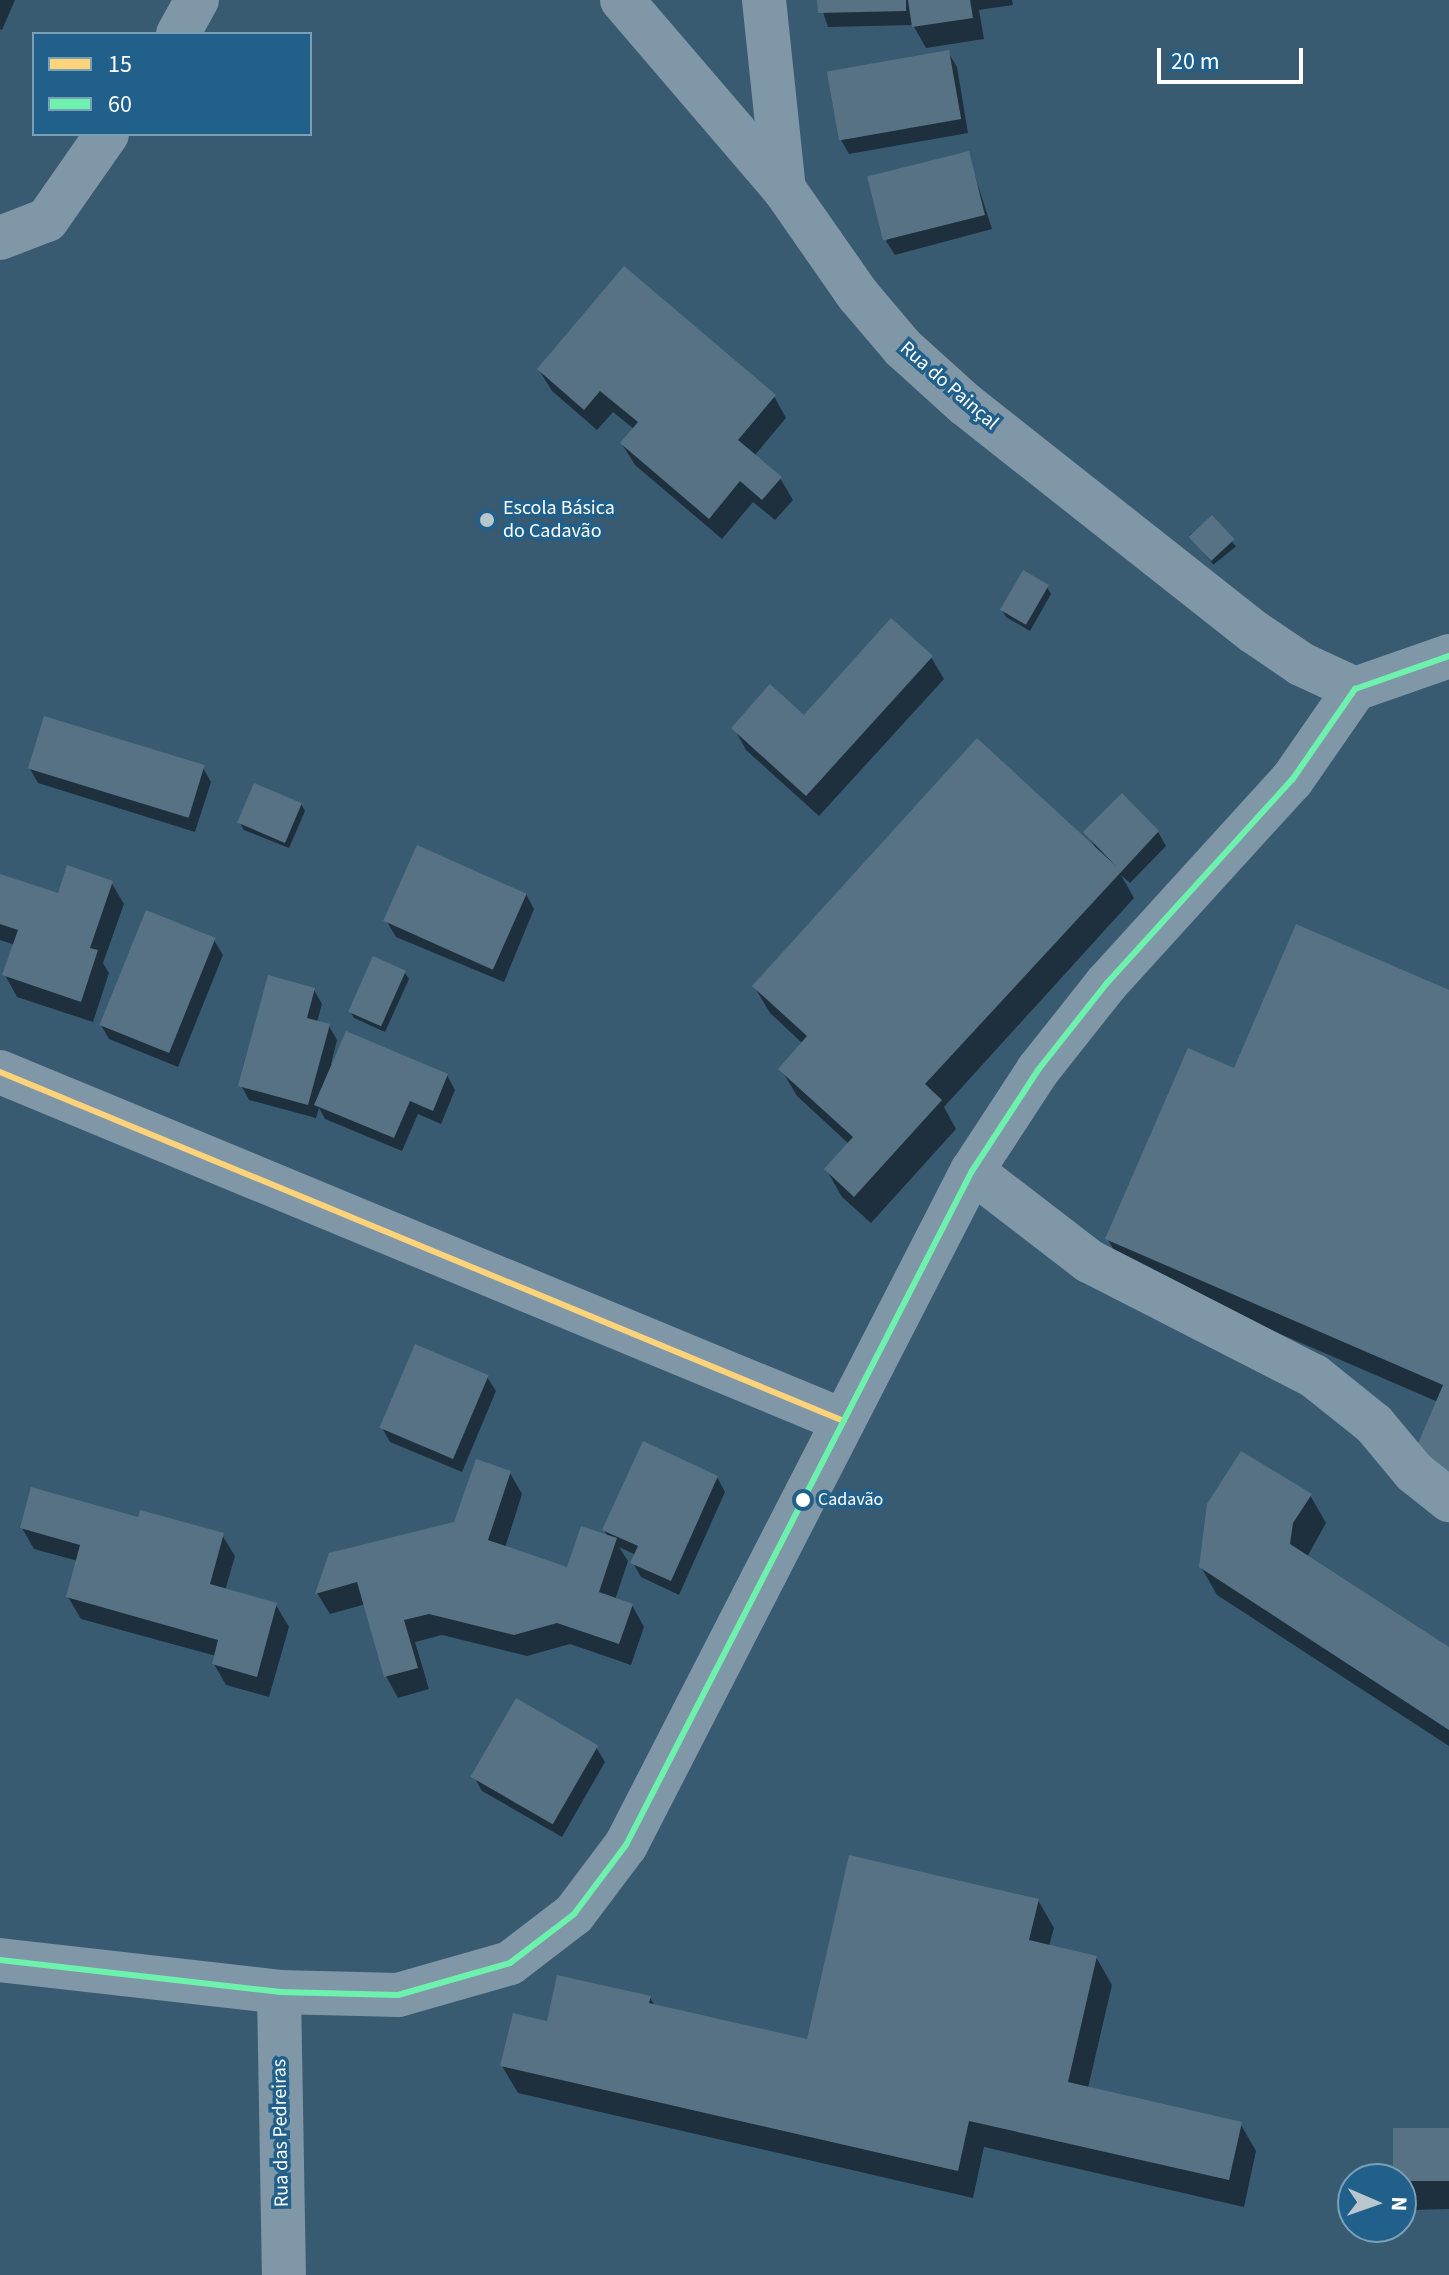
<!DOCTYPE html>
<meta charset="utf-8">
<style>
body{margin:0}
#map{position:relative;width:1449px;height:2275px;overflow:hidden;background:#395b72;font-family:"Source Sans 3",sans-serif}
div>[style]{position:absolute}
.shadow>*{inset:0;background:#0007;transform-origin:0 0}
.building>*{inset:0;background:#577284;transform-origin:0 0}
.minor>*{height:44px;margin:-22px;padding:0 22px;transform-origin:22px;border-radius:22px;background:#8097a7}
.bus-1>*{height:6px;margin:-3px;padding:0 3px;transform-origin:3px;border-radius:3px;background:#ffd37a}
.bus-2>*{height:6px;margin:-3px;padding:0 3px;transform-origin:3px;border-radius:3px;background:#6df2ae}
.dots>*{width:22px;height:22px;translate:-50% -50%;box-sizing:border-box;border:4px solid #21608a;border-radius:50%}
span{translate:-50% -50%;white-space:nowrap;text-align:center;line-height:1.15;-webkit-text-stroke:7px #21608a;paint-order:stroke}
.bus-label{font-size:18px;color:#fff}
.left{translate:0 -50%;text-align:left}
.street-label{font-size:20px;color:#fff}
.poi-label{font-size:20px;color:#fff}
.legend{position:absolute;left:32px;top:32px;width:280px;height:104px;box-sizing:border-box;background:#21608a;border:2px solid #7aa0b9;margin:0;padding:10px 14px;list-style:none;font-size:24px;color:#fff}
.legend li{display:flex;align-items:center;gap:16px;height:40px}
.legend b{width:40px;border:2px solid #7aa0b9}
.north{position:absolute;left:1337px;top:2163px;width:80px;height:80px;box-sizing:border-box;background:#21608a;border:2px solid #7aa0b9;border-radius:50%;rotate:92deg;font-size:22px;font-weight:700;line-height:32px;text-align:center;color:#fff}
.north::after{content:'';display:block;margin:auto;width:28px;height:36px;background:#bac6ce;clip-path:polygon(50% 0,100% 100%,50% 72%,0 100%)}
.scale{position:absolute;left:1157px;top:48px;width:146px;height:36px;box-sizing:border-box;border:4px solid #fff;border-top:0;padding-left:10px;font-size:24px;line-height:28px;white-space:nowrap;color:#fff;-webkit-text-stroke:6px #21608a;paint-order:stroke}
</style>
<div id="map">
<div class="shadow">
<i style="clip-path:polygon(0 0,15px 0,2px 30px,0 29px)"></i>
<i style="clip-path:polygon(819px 0,1012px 0,1013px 5px,979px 10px,984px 39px,926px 48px,913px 25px,828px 27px)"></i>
<i style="clip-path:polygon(948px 52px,957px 67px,968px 133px,849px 154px,841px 140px)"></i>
<i style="clip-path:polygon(968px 154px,992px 229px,895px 255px,886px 241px)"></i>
<i style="clip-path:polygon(539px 370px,774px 396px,786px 418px,754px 456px,780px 478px,793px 500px,775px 520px,753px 502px,722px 539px,635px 465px,622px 444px,634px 429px,613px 412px,597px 430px,552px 391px)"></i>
<i style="left:1212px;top:517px;width:38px;height:29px;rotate:51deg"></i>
<i style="clip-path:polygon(1047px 587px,1051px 594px,1030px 631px,1006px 617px,1002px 610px)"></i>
<i style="clip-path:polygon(931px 657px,944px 679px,819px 816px,746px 750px,734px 728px,804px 718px)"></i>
<i style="clip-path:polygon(203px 768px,211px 782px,195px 832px,38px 783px,30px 769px)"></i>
<i style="clip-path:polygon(301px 804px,305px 811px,289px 848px,244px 830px,240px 823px)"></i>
<i style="clip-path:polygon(1086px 832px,1158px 832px,1166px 846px,1130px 883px,1121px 875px,1134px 898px,944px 1107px,956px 1129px,871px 1223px,842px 1197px,826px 1169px,849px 1144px,797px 1096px,781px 1069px,803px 1044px,770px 1013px,754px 986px,1095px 847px)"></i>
<i style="clip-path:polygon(0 876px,60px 896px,111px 882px,124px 904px,103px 963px,109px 973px,93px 1022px,17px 997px,5px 975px,15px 945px,0 940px)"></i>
<i style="clip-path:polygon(526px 894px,534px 909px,504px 982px,396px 937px,387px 922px)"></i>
<i style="clip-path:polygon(214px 940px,223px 955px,178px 1067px,109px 1039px,101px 1025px)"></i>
<i style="clip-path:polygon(405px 973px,409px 979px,385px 1032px,354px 1018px,350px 1011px)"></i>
<i style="clip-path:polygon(314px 990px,322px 1004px,317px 1022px,329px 1026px,337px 1040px,331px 1064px,447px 1075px,455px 1090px,441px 1124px,418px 1114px,402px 1151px,325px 1119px,319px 1108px,316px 1118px,249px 1100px,241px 1085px)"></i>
<i style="clip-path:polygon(1449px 992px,1449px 1475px,1438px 1402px,1123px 1266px,1107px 1238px,1235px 1071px)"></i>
<i style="clip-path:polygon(487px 1377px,496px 1391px,462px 1472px,390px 1442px,382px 1428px)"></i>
<i style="clip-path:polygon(1242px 1453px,1310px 1495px,1326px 1523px,1307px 1557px,1449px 1650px,1449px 1746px,1217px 1595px,1201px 1567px)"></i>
<i style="clip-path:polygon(510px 1473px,522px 1494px,505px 1548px,569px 1569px,609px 1538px,604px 1530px,717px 1477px,725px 1492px,679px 1595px,641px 1577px,633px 1563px,636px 1555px,619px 1547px,628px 1561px,615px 1600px,632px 1605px,644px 1627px,631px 1665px,570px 1644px,527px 1656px,442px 1635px,415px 1642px,429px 1689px,398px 1698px,386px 1676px,366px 1604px,330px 1614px,317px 1593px,330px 1555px,456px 1524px)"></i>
<i style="clip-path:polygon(22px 1528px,222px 1535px,235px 1556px,225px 1591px,276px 1605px,289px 1627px,269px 1697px,226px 1685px,214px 1664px,216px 1656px,81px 1619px,68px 1597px,78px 1561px,34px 1549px)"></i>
<i style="clip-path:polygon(596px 1747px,605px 1762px,562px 1837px,482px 1791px,474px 1777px)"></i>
<i style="clip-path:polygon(1038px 1900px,1054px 1928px,1049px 1946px,1096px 1957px,1112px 1985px,1088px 2088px,1240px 2123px,1256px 2151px,1244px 2207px,984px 2147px,973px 2198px,518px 2093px,502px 2066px,548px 2023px,650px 1998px,655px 2006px,809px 2041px)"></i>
<i style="clip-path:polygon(1449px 2130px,1449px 2209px,1413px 2210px,1401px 2179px)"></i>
</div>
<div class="building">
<i style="clip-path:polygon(817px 0,906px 0,906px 11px,818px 13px)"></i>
<i style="clip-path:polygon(908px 0,970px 0,973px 18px,912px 27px)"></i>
<i style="left:949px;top:50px;width:70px;height:124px;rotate:80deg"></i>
<i style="left:969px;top:151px;width:66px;height:105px;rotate:76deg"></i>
<i style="clip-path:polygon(624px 266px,776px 395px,738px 440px,782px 477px,762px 500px,740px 481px,709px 519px,620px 443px,638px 422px,600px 391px,584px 410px,537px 369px)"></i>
<i style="left:1212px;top:515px;width:33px;height:32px;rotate:47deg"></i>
<i style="left:1023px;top:570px;width:30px;height:46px;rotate:30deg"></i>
<i style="clip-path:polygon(891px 618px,933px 656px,806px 796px,731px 728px,770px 684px,804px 715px)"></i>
<i style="left:44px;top:716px;width:168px;height:55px;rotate:17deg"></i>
<i style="clip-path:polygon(977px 738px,1116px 866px,1083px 832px,1122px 793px,1159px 831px,925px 1084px,942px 1100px,854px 1197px,824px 1169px,853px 1137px,778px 1069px,807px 1036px,752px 986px)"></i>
<i style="left:254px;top:783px;width:52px;height:43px;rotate:23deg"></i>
<i style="left:417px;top:845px;width:120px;height:83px;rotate:24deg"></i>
<i style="clip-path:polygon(67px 865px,113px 881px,90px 948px,98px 950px,81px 1002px,2px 975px,18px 930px,0 924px,0 874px,58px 893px)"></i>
<i style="left:146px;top:910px;width:75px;height:124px;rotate:22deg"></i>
<i style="clip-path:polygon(1296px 924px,1449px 990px,1449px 1477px,1411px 1460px,1443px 1385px,1105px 1239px,1188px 1048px,1234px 1068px)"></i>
<i style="left:373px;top:956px;width:36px;height:61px;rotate:24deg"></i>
<i style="clip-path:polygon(268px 975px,315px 988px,307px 1018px,330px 1024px,308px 1105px,238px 1086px)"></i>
<i style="clip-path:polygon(346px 1031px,448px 1074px,433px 1111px,410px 1101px,394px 1138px,314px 1105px)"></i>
<i style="left:415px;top:1344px;width:80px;height:91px;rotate:23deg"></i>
<i style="clip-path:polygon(643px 1441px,718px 1476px,671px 1581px,630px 1563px,638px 1546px,602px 1530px)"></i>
<i style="clip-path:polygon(1241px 1451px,1312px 1494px,1293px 1523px,1290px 1544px,1449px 1647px,1449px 1730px,1199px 1567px,1207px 1504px)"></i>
<i style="clip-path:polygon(476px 1459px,511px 1471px,488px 1540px,567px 1567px,581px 1526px,617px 1538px,599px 1592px,633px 1604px,619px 1644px,557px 1623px,514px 1635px,429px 1614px,404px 1620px,418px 1668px,384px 1677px,357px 1582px,315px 1594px,329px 1553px,454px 1522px)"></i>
<i style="clip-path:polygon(31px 1487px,138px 1517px,140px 1510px,224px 1533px,210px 1584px,277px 1603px,257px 1677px,212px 1664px,218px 1640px,66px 1597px,80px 1545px,20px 1528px)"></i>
<i style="left:516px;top:1698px;width:95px;height:91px;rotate:30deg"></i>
<i style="clip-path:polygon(849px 1855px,1039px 1899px,1029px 1940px,1097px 1956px,1068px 2082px,1242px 2122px,1229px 2180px,969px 2121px,958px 2171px,500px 2066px,513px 2013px,547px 2021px,557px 1975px,651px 1996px,649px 2003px,807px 2039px)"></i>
<i style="left:1449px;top:2128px;width:53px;height:56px;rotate:90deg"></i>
</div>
<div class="minor">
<i style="left:622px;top:0;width:249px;rotate:49.4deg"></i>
<i style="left:784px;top:189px;width:129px;rotate:55.1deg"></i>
<i style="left:858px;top:295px;width:70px;rotate:49.7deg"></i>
<i style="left:903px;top:348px;width:84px;rotate:42.1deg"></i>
<i style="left:965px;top:404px;width:368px;rotate:38.3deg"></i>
<i style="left:1254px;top:632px;width:57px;rotate:34.2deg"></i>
<i style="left:1301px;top:664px;width:60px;rotate:24.8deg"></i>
<i style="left:764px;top:0;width:190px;rotate:84deg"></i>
<i style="left:178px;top:34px;width:39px;rotate:-61deg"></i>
<i style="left:0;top:238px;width:50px;rotate:-21deg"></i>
<i style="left:47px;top:220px;width:105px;rotate:-55.1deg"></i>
<i style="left:0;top:1072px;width:913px;rotate:22.47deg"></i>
<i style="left:972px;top:1171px;width:148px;rotate:37.6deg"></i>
<i style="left:1089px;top:1261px;width:253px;rotate:27.1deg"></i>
<i style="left:1314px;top:1376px;width:77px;rotate:38.7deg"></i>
<i style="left:1374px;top:1424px;width:62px;rotate:50.2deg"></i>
<i style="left:1414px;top:1472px;width:45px;rotate:38.7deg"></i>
<i style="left:0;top:1960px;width:281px;rotate:6.5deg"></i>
<i style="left:279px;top:1992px;width:119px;rotate:1.4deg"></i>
<i style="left:398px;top:1995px;width:116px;rotate:-15.9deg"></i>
<i style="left:510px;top:1963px;width:81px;rotate:-37.4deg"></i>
<i style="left:574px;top:1914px;width:86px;rotate:-53deg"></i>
<i style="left:626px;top:1845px;width:758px;rotate:-62.83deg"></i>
<i style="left:972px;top:1171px;width:121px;rotate:-56.8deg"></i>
<i style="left:1038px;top:1070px;width:111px;rotate:-51.6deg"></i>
<i style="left:1107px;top:983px;width:275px;rotate:-47.7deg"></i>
<i style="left:1292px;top:780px;width:111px;rotate:-55.3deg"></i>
<i style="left:1355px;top:689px;width:100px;rotate:-19.3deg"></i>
<i style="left:279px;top:1992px;width:283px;rotate:89deg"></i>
</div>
<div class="bus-1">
<i style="left:0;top:1072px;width:913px;rotate:22.47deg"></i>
</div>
<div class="bus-2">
<i style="left:0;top:1960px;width:281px;rotate:6.5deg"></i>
<i style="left:279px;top:1992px;width:119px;rotate:1.4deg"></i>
<i style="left:398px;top:1995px;width:116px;rotate:-15.9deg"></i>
<i style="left:510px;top:1963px;width:81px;rotate:-37.4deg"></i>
<i style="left:574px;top:1914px;width:86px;rotate:-53deg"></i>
<i style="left:626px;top:1845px;width:758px;rotate:-62.83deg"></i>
<i style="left:972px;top:1171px;width:121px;rotate:-56.8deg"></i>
<i style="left:1038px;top:1070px;width:111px;rotate:-51.6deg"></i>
<i style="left:1107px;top:983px;width:275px;rotate:-47.7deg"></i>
<i style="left:1292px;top:780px;width:111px;rotate:-55.3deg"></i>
<i style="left:1355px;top:689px;width:100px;rotate:-19.3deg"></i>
</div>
<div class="dots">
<i style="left:487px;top:520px;background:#bac6ce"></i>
<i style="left:803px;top:1500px;background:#fff"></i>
</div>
<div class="bus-label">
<span class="left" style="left:818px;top:1500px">Cadavão</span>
</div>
<div class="street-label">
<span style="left:949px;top:386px;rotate:41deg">Rua do Painçal</span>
<span style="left:281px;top:2133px;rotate:-91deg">Rua das Pedreiras</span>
</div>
<div class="poi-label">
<span class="left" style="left:503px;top:520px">Escola Básica<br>do Cadavão</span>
</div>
<ul class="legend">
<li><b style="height:10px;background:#ffd37a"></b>15</li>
<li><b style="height:10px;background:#6df2ae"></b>60</li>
</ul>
<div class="north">N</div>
<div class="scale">20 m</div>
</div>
